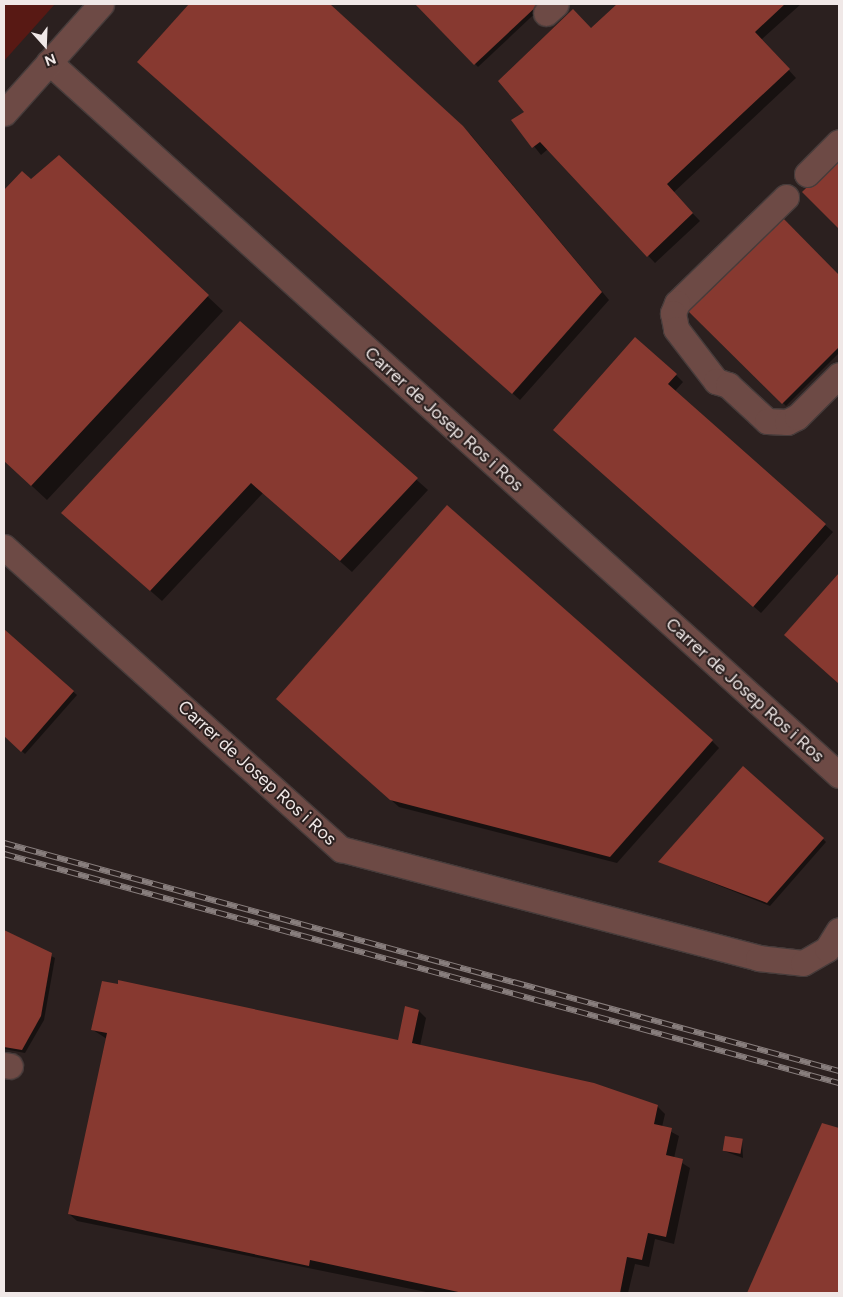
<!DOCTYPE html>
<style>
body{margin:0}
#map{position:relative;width:843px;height:1297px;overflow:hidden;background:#2b201f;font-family:Figtree,sans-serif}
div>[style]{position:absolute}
.green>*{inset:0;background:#581914}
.shadow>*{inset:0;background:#0007}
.building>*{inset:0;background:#873930;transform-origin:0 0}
.roads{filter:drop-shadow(1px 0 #473c3b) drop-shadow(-1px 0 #473c3b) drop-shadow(0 1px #473c3b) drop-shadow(0 -1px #473c3b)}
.minor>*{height:25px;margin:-12.5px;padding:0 12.5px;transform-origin:12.5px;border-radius:12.5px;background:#6d4a45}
.rail>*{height:5.5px;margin-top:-2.75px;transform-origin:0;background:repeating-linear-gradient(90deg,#2b201f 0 11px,#887e7d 0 22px);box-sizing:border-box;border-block:1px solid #887e7d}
span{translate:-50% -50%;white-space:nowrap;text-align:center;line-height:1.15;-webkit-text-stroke:4px #2b201f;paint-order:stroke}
.street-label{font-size:18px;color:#f0e8e7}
.frame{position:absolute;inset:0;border:5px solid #f0e8e7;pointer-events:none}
.north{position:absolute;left:20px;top:20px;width:50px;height:50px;-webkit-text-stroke:4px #2b201f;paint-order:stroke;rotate:160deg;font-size:14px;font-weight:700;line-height:20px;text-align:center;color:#f0e8e7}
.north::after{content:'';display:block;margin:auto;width:18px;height:22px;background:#f0e8e7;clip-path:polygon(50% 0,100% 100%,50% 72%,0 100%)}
</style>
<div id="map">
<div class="green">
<i style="clip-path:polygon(4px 4px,55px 4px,4px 61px)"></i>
</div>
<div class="shadow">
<i style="clip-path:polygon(191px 4px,330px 4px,350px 27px,471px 135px,609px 300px,520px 400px,139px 62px)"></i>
<i style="clip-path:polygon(417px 4px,545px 4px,478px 67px)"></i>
<i style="clip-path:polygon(619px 4px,801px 4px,761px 40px,796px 78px,673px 193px,700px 221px,655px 263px,548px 149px,541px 155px,513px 120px,526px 112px,591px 30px)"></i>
<i style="clip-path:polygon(59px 157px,223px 311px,47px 500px,4px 460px,4px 192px,22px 173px,31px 181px)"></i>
<i style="clip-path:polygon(839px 157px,839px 228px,807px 196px)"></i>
<i style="clip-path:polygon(779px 216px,839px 277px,839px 353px,786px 406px,687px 308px)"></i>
<i style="clip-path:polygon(240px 323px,428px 490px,352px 572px,263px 493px,162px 601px,74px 524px)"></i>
<i style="clip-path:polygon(676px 375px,683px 382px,675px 391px,833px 532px,761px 613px,562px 437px)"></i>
<i style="clip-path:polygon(839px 574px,839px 684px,785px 635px)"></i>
<i style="clip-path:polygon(4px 631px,77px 695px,25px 754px,4px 735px)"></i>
<i style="clip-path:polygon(285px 706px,712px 741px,719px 748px,617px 863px,399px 807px)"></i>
<i style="clip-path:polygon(823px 839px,826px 842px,770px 906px,660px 862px)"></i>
<i style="clip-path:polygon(4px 931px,55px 958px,44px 1020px,25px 1053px,4px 1049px)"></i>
<i style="clip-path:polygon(419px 1011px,426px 1018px,420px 1046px,657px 1106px,665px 1114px,662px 1127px,679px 1136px,674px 1158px,690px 1168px,674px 1244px,655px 1239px,649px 1267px,635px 1264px,628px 1293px,431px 1293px,77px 1221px,69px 1214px,107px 1039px,93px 1030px,399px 1042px)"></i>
<i style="clip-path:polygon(822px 1124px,839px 1130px,839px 1293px,748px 1293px)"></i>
<i style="clip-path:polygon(742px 1141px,743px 1158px,724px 1151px)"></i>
</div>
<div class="building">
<i style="clip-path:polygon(189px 4px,330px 4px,463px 126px,602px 292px,512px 394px,137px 62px)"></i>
<i style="clip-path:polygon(415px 4px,539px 4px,474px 65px)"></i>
<i style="clip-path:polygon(617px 4px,785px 4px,755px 32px,790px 69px,667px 184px,693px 213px,647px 257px,540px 142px,532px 148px,511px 120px,524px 112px,498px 81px,573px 9px,591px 28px)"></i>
<i style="clip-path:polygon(59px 155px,209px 295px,31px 486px,4px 461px,4px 190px,22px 171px,31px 179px)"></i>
<i style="clip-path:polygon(839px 156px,839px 229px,802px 192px)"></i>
<i style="clip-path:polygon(779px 214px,839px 275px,839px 347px,782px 404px,685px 308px)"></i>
<i style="clip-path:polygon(240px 321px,418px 478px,340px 561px,251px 483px,150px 591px,61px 513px)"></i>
<i style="clip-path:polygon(635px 337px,677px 374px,668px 384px,826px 524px,753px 607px,553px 430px)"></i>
<i style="clip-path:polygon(447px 505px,713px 740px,610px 857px,390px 800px,276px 699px)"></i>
<i style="clip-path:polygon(839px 573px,839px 684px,784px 635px)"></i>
<i style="clip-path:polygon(4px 629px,74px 691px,21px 752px,4px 736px)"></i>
<i style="clip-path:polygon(743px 766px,824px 838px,767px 903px,658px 862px)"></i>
<i style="clip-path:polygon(4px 930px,52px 953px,41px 1016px,22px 1050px,4px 1047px)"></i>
<i style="clip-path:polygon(118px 980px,398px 1040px,405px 1006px,419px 1010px,412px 1043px,594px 1083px,658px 1105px,654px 1124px,672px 1128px,666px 1155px,683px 1159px,666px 1237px,648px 1233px,642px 1260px,627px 1257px,620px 1293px,463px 1293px,310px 1260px,309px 1266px,68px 1214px,107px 1033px,91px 1030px,102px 981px,118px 984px)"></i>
<i style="clip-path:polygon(822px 1123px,839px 1128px,839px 1293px,747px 1293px)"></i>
<i style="left:725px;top:1136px;width:18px;height:15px;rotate:9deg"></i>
</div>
<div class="roads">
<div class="minor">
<i style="left:546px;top:13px;width:13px;rotate:-42deg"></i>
<i style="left:49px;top:62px;width:1064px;rotate:42.07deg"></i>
<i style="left:4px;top:113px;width:146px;rotate:-48.3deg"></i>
<i style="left:807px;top:174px;width:45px;rotate:-45deg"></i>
<i style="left:786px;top:197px;width:152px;rotate:135.8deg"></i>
<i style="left:677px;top:303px;width:11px;rotate:112deg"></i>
<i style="left:673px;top:313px;width:16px;rotate:79deg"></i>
<i style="left:676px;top:329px;width:66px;rotate:52.4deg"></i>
<i style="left:716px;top:381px;width:13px;rotate:18deg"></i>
<i style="left:728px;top:385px;width:53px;rotate:42.7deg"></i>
<i style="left:767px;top:421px;width:20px;rotate:3deg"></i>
<i style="left:787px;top:422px;width:11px;rotate:-27deg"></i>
<i style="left:797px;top:417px;width:59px;rotate:-45deg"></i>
<i style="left:4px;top:547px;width:453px;rotate:41.9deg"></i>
<i style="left:341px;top:849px;width:431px;rotate:14.6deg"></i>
<i style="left:758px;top:958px;width:45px;rotate:6.3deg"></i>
<i style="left:803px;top:963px;width:28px;rotate:-30deg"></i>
<i style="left:827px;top:949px;width:22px;rotate:-58deg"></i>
<i style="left:4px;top:1065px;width:6px;rotate:9deg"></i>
</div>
</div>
<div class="rail">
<i style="left:4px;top:843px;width:866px;rotate:15.27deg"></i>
<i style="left:4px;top:854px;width:866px;rotate:15.34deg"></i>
</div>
<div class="street-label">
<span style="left:444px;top:419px;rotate:42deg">Carrer de Josep Ros i Ros</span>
<span style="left:745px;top:690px;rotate:42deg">Carrer de Josep Ros i Ros</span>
<span style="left:257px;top:773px;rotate:42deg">Carrer de Josep Ros i Ros</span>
</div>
<div class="frame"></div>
<div class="north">N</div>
</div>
